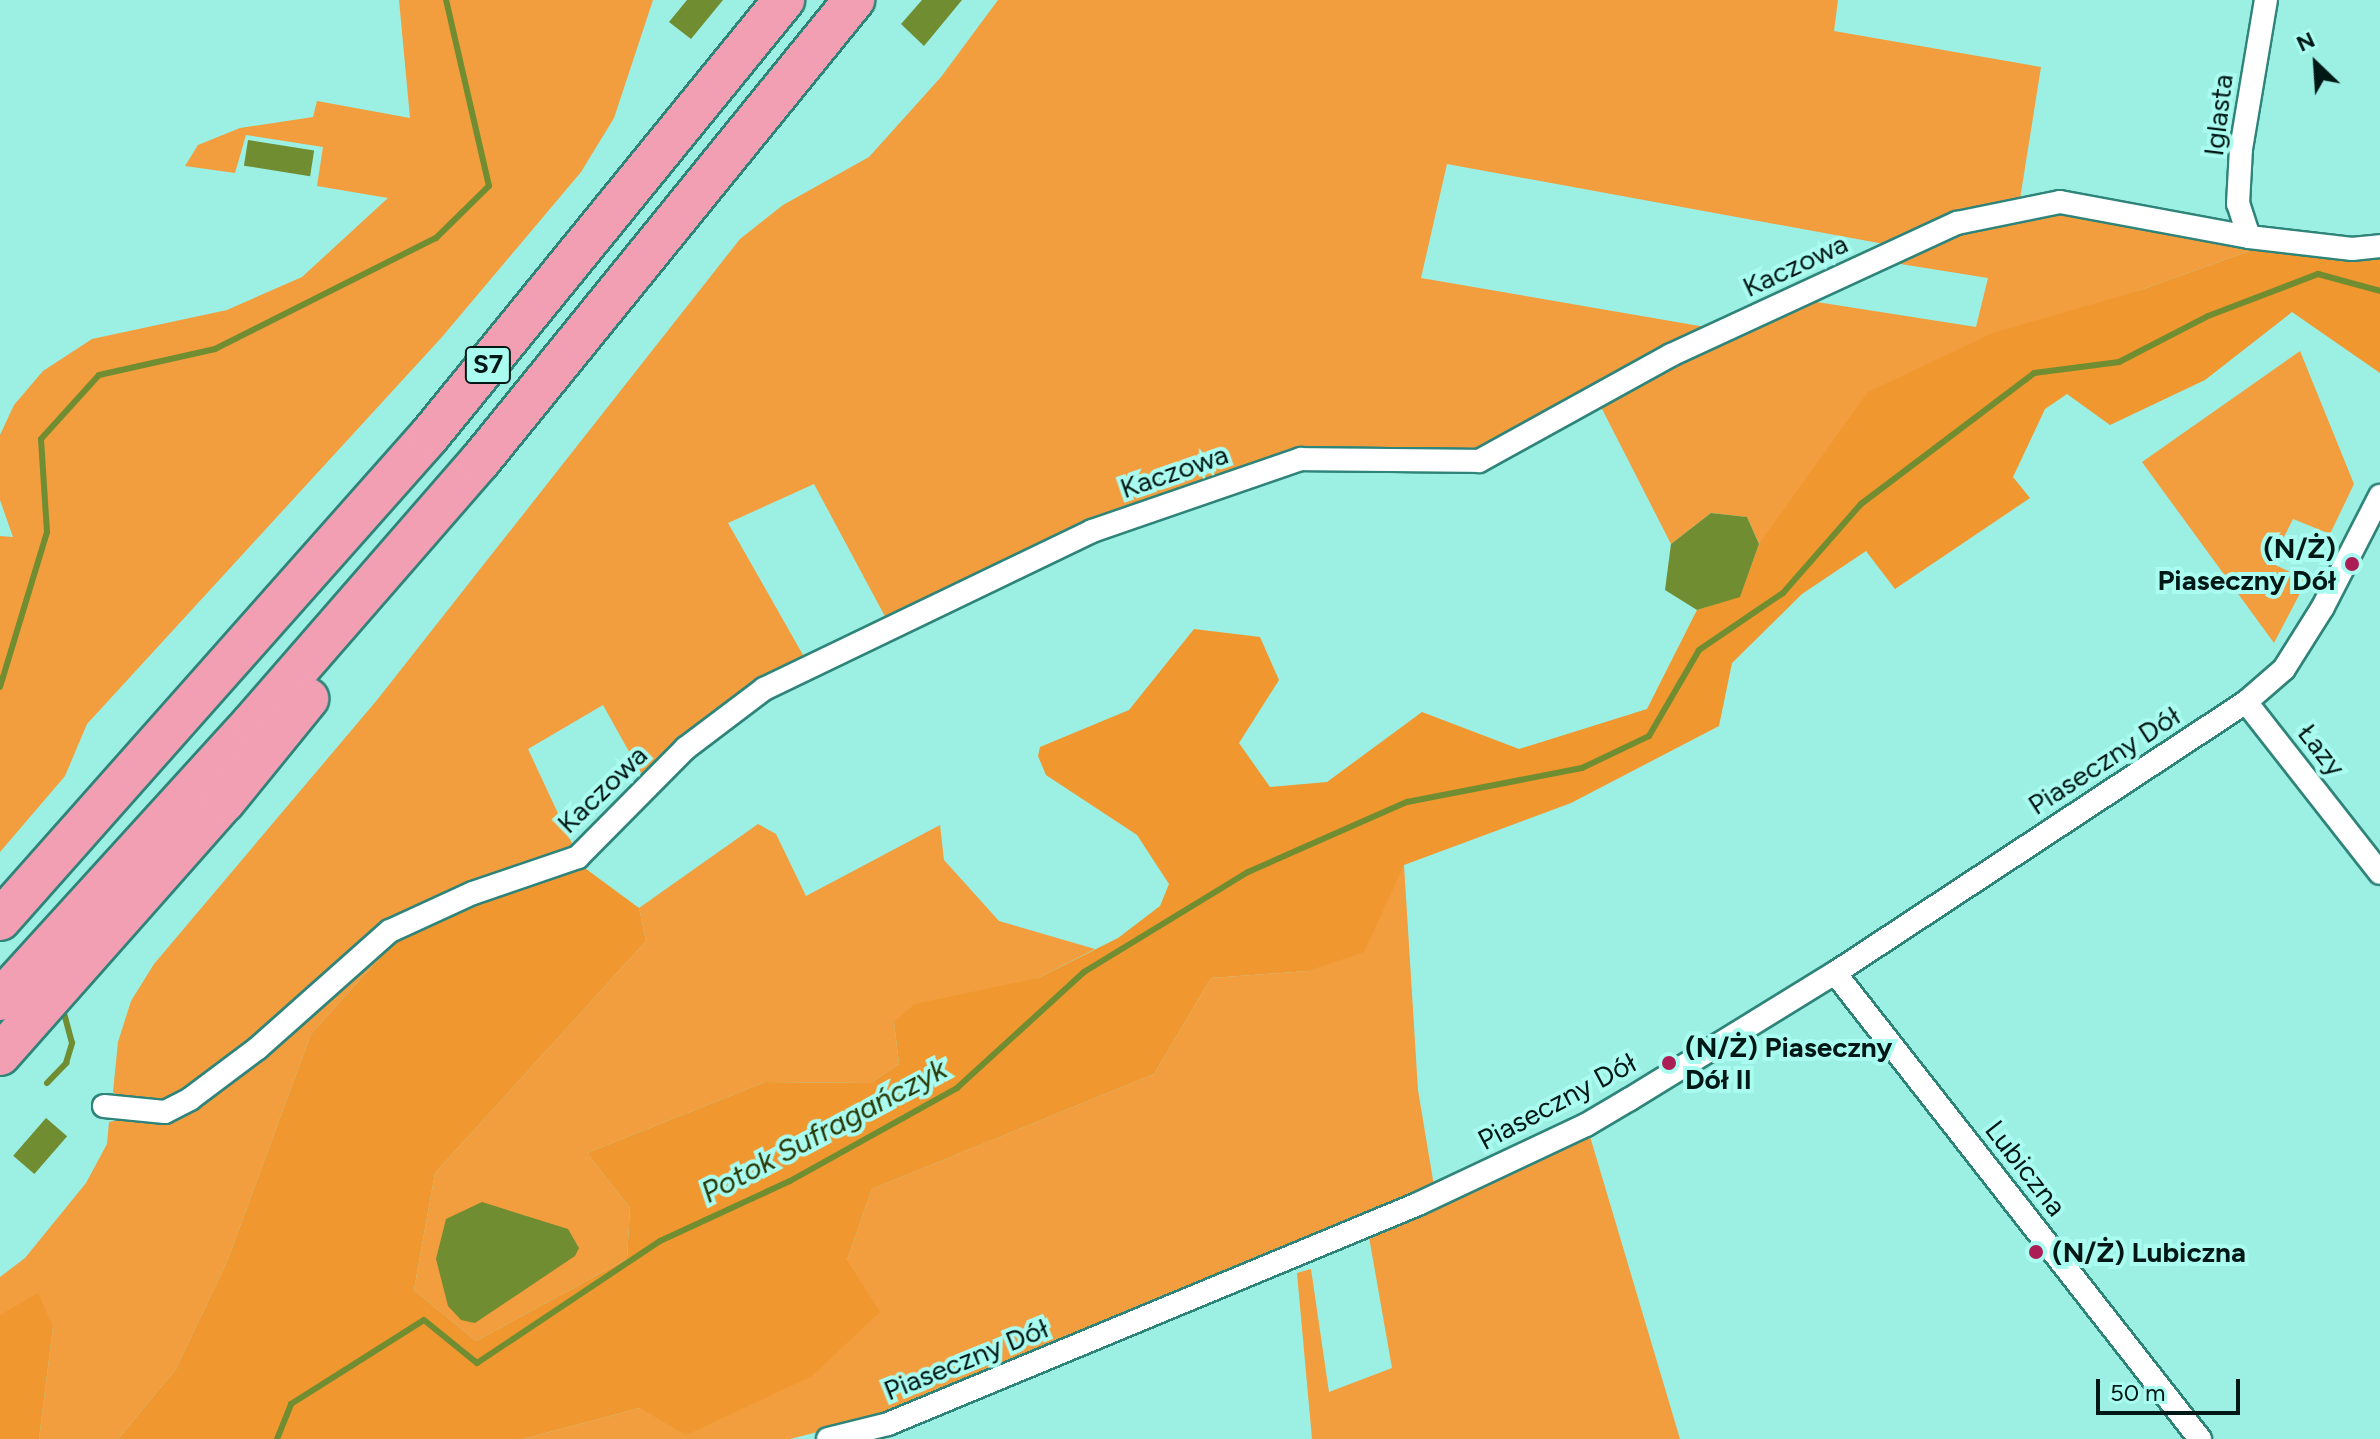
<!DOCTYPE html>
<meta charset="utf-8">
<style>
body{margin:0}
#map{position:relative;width:2380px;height:1439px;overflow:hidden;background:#9cefe3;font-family:Figtree,sans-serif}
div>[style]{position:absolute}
.green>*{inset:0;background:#f29d3e}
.forest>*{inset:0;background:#f0972f}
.water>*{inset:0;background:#718d31;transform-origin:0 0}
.stream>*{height:6px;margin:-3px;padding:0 3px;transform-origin:3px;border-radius:3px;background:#718d31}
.roads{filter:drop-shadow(2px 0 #2f847a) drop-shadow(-2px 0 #2f847a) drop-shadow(0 2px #2f847a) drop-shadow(0 -2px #2f847a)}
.minor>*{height:22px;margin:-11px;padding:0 11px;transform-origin:11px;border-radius:11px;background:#fff}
.motorway>*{height:40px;margin:-20px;padding:0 20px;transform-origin:20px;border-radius:20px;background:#f39fb3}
.dots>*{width:22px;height:22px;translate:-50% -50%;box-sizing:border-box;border:4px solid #aafcf0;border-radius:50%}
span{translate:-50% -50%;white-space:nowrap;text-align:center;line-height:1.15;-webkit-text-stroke:8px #aafcf0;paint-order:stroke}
.shield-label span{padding:2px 6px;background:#aafcf0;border:2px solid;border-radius:6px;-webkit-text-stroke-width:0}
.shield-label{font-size:26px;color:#001815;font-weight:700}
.street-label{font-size:28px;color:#001815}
.poi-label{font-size:28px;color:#001815;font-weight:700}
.right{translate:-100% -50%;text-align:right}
.left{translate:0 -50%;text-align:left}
.water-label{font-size:30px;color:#2a3806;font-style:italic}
.north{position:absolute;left:2276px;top:24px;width:80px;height:80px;-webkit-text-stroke:6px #aafcf0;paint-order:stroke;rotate:335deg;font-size:22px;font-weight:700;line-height:32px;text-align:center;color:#001815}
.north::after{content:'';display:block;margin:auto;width:28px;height:36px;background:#001815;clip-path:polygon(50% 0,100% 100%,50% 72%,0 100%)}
.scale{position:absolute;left:2096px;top:1379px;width:144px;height:36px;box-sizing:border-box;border:4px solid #001815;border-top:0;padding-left:10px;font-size:24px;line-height:28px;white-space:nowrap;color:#001815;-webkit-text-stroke:6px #aafcf0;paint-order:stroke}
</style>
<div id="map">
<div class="green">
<i style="clip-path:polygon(399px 0,653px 0,614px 118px,581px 172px,442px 337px,87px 724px,65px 776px,0 852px,0 536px,13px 537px,0 500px,0 435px,14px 405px,43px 371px,92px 339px,227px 310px,302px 277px,388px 198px,317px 186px,323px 147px,246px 135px,235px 173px,185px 166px,198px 145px,240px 128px,313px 117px,317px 101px,410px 118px)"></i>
<i style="clip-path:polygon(998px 0,1838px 0,1834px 31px,2041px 67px,2020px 199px,1954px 215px,1895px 246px,1447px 164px,1421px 278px,1717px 329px,1477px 455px,1302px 453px,888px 622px,814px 484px,728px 523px,807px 662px,646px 782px,603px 705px,528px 749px,576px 852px,387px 925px,254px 1043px,185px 1093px,161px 1102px,120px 1098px,113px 1092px,118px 1042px,131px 1001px,154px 964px,377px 700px,740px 239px,783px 205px,869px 157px,941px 77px)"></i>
<i style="clip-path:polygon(2059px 208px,2252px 250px,2138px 291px,1778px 522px,1759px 544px,1747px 517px,1711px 513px,1671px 544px,1600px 405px,1674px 360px,1804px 300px,1976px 327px,1988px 278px,1888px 262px,1959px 230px)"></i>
<i style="clip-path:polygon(2300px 351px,2354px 484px,2330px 534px,2293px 519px,2271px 563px,2307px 580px,2274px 643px,2142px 462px)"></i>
<i style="clip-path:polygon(758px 824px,776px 834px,806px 896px,940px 825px,944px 860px,999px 921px,1095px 949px,1038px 978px,894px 1022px,899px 1064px,871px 1083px,765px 1082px,587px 1153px,630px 1208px,627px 1259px,476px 1341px,414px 1290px,435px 1173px,646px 941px,639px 908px)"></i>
<i style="clip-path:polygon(1404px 865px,1418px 1090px,1434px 1186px,885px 1415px,790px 1439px,523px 1439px,640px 1408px,847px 1260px,872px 1189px,1154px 1074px,1211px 978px,1308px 971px)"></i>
<i style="clip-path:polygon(394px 942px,311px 1034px,228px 1259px,176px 1369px,118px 1439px,39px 1439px,53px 1327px,0 1315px,0 1277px,25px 1258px,86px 1183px,107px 1144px,109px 1122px,135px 1117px,263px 1056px)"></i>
<i style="clip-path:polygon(1589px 1133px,1680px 1439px,1312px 1439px,1297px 1273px,1311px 1269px,1329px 1392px,1392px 1368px,1369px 1237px)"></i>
</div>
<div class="forest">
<i style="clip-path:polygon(2252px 250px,2353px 260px,2380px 256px,2380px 373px,2292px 312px,2205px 380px,2110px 425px,2067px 394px,2045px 409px,2013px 477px,2030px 498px,1895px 589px,1866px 551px,1802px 594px,1732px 663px,1719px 726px,1571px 803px,1404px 865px,1364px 952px,1308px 971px,1211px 978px,1154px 1074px,872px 1189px,847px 1260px,880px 1312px,812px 1376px,686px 1435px,640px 1408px,523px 1439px,118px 1439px,176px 1369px,228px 1259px,311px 1034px,394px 942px,476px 900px,578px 863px,639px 908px,646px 941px,435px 1173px,414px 1290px,476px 1341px,627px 1259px,630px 1208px,587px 1153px,765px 1082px,871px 1083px,899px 1064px,894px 1022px,915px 1004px,1038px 978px,1118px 938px,1160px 906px,1169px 884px,1137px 835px,1046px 775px,1038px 756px,1040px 747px,1129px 710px,1194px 629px,1260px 637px,1279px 680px,1239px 743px,1270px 787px,1327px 782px,1422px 712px,1519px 749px,1647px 709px,1697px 610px,1740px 596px,1759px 544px,1868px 392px,1993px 333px,2138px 291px)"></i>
<i style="clip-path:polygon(38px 1293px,53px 1327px,39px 1439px,0 1439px,0 1315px)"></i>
</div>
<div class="water">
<i style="clip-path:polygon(687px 0,723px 0,691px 39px,669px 22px)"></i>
<i style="clip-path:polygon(922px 0,962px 0,924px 46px,901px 24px)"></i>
<i style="left:248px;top:140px;width:67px;height:26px;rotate:9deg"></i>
<i style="clip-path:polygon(1711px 513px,1747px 517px,1759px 544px,1740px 597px,1697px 610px,1665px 590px,1671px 544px)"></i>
<i style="left:46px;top:1118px;width:28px;height:50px;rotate:41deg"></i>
<i style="clip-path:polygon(482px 1202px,568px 1229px,579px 1248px,575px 1256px,475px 1323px,461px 1320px,448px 1306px,436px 1259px,446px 1219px)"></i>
</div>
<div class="stream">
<i style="left:0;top:687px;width:162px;rotate:-73.1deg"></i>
<i style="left:47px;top:532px;width:93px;rotate:-93.7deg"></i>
<i style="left:41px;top:439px;width:86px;rotate:-47.8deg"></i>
<i style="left:99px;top:375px;width:119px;rotate:-12.6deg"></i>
<i style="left:215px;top:349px;width:247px;rotate:-26.7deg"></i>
<i style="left:436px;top:238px;width:74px;rotate:-44.5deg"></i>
<i style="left:489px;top:186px;width:191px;rotate:-103deg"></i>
<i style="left:47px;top:1083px;width:28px;rotate:-46deg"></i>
<i style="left:66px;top:1063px;width:21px;rotate:-73deg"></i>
<i style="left:72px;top:1043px;width:34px;rotate:-105deg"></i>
<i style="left:277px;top:1439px;width:38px;rotate:-68deg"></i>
<i style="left:291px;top:1404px;width:157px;rotate:-32.3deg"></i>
<i style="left:424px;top:1320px;width:68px;rotate:39.1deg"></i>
<i style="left:477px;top:1363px;width:220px;rotate:-33.7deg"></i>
<i style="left:660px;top:1241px;width:143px;rotate:-24.8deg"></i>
<i style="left:790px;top:1181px;width:191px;rotate:-29.1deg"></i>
<i style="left:957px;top:1088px;width:172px;rotate:-42.4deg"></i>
<i style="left:1084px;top:972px;width:192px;rotate:-31.4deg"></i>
<i style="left:1248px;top:872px;width:174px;rotate:-23.8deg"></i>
<i style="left:1407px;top:802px;width:178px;rotate:-11deg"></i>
<i style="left:1582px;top:768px;width:74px;rotate:-25.5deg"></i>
<i style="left:1649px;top:736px;width:99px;rotate:-59.8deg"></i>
<i style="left:1699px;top:650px;width:102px;rotate:-34.2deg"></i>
<i style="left:1783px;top:593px;width:118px;rotate:-48.8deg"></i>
<i style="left:1861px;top:504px;width:217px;rotate:-37.1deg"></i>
<i style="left:2034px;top:373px;width:86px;rotate:-7.4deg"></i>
<i style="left:2119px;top:362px;width:100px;rotate:-27.3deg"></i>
<i style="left:2208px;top:316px;width:118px;rotate:-20.9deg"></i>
<i style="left:2318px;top:274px;width:64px;rotate:15.3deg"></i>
</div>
<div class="roads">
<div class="minor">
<i style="left:2249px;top:237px;width:35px;rotate:-108deg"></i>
<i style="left:2238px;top:204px;width:55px;rotate:-86.9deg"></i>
<i style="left:2241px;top:149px;width:151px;rotate:-80.5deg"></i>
<i style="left:2246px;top:702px;width:217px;rotate:51.9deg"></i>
<i style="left:1835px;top:973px;width:592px;rotate:51.93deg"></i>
<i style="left:104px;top:1106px;width:61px;rotate:5.6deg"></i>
<i style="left:165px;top:1112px;width:28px;rotate:-27deg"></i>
<i style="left:190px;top:1099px;width:85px;rotate:-36.9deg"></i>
<i style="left:258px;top:1048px;width:176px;rotate:-41.6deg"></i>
<i style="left:390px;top:931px;width:91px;rotate:-24.6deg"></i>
<i style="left:473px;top:893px;width:111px;rotate:-18.9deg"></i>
<i style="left:578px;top:857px;width:153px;rotate:-45.3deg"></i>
<i style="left:686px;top:748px;width:98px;rotate:-37.1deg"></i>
<i style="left:764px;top:689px;width:364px;rotate:-25.7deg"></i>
<i style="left:1092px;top:531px;width:221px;rotate:-19deg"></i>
<i style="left:1301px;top:459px;width:178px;rotate:0.6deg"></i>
<i style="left:1479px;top:461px;width:219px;rotate:-28.9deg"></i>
<i style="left:1671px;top:355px;width:315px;rotate:-24.8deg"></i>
<i style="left:1957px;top:223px;width:105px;rotate:-11.5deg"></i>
<i style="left:2060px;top:202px;width:192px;rotate:10.5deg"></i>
<i style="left:2249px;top:237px;width:104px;rotate:6.6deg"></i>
<i style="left:2352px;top:249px;width:28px;rotate:-6deg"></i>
<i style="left:828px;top:1439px;width:62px;rotate:-14deg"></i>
<i style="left:888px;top:1424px;width:574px;rotate:-22.54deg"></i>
<i style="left:1418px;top:1204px;width:186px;rotate:-25.2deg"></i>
<i style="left:1586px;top:1125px;width:51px;rotate:-30.6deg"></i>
<i style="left:1630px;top:1099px;width:241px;rotate:-31.6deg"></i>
<i style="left:1835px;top:973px;width:492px;rotate:-33.4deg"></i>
<i style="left:2246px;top:702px;width:50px;rotate:-41deg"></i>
<i style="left:2284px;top:669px;width:73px;rotate:-57.8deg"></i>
<i style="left:2323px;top:607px;width:125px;rotate:-62.8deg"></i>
</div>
<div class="motorway">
<i style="left:0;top:920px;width:648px;rotate:-48.44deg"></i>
<i style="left:430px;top:435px;width:561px;rotate:-50.86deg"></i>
<i style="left:0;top:1000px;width:374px;rotate:-47.7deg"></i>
<i style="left:252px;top:723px;width:347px;rotate:-49deg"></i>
<i style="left:480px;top:461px;width:594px;rotate:-50.95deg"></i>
<i style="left:0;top:1055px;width:339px;rotate:-48.5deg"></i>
<i style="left:225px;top:801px;width:132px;rotate:-50.9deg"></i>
</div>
</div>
<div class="dots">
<i style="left:2352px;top:564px;background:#ad1d55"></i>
<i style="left:1669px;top:1063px;background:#ad1d55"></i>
<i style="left:2036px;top:1252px;background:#ad1d55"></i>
</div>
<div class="shield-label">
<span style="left:488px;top:365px">S7</span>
</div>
<div class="street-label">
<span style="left:2218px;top:115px;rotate:-83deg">Iglasta</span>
<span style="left:1795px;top:265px;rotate:-25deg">Kaczowa</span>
<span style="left:1174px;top:471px;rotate:-19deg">Kaczowa</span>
<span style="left:2322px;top:750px;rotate:52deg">Łazy</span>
<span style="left:2104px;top:760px;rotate:-33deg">Piaseczny Dół</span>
<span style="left:602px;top:789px;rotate:-44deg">Kaczowa</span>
<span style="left:1557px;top:1101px;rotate:-28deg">Piaseczny Dół</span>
<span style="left:2026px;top:1168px;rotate:52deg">Lubiczna</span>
<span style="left:966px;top:1359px;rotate:-22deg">Piaseczny Dół</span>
</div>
<div class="poi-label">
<span class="right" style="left:2336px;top:564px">(N/Ż)<br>Piaseczny Dół</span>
<span class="left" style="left:1685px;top:1063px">(N/Ż) Piaseczny<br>Dół II</span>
<span class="left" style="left:2052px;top:1252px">(N/Ż) Lubiczna</span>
</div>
<div class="water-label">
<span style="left:824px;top:1131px;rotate:-28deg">Potok Sufragańczyk</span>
</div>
<div class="north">N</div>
<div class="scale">50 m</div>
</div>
